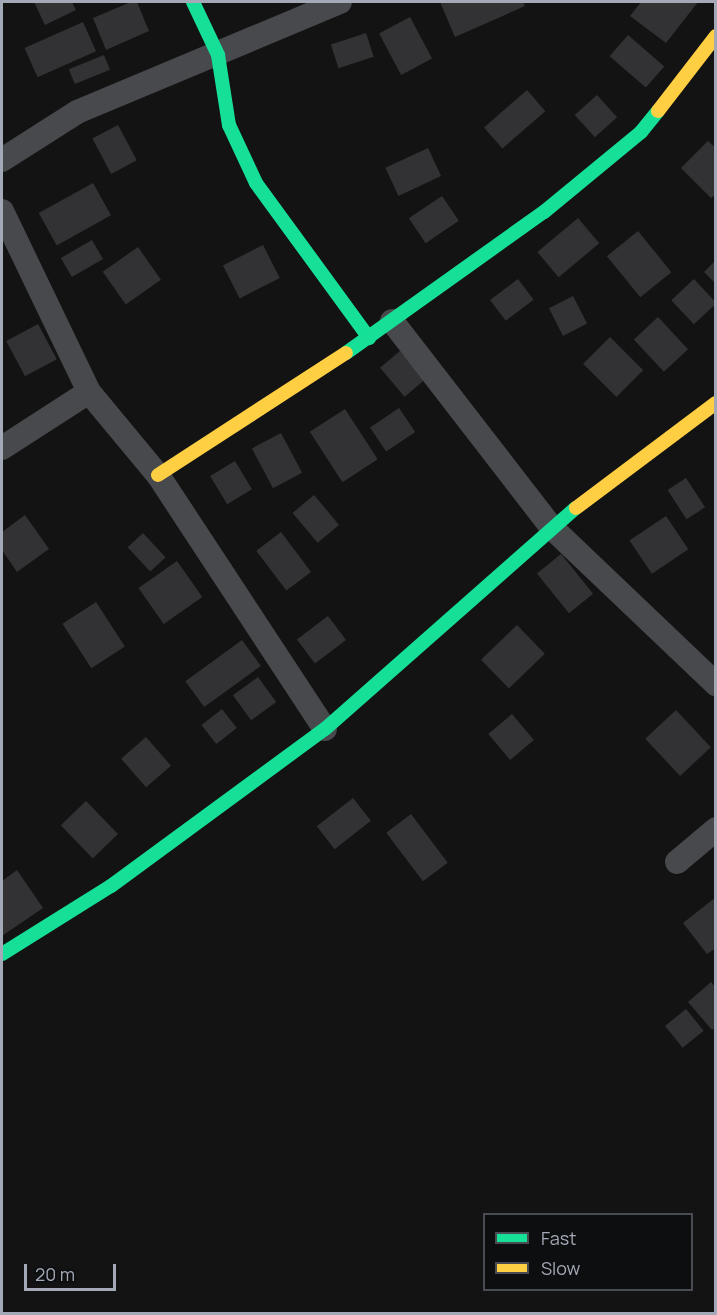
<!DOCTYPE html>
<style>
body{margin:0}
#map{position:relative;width:717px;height:1315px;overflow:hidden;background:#131313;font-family:Manrope,sans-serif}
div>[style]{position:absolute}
.building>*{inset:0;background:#323234;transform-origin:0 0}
.street>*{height:24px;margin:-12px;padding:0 12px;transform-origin:12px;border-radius:12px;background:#47494c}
.fast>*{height:14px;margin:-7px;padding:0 7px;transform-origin:7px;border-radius:7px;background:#16e098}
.slow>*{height:14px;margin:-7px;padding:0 7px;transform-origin:7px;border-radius:7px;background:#ffcf43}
span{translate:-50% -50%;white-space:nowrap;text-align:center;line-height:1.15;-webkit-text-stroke:6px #0d0e0f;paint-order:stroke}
.frame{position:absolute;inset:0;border:3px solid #a3a9b6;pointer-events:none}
.legend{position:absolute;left:483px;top:1213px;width:210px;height:78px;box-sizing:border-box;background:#0d0e0f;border:2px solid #494c52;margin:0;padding:8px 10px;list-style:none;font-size:18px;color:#a3a9b6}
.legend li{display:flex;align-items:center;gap:12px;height:30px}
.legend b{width:30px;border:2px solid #494c52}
.scale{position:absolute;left:24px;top:1264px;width:92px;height:27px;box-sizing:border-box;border:3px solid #a3a9b6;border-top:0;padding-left:8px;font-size:18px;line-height:21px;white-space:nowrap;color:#a3a9b6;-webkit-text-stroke:4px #0d0e0f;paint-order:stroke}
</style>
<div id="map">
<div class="building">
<i style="clip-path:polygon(34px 2px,72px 2px,76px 10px,45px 25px)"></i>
<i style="clip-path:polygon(131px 2px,137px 2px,149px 31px,106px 50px,93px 18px)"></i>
<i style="clip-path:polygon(440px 2px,523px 2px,525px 6px,455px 37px)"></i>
<i style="clip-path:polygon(641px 2px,698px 2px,666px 43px,630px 16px)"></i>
<i style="left:410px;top:17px;width:47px;height:35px;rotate:62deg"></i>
<i style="left:83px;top:22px;width:32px;height:64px;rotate:66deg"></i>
<i style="left:366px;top:33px;width:25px;height:37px;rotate:72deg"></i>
<i style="left:628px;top:35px;width:48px;height:28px;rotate:41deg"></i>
<i style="left:104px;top:55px;width:16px;height:38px;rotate:68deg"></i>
<i style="left:527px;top:90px;width:28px;height:57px;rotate:49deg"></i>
<i style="left:597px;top:95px;width:30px;height:30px;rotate:48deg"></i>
<i style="left:118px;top:125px;width:40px;height:29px;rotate:62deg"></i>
<i style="clip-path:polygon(708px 141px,716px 148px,716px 194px,711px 198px,681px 168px)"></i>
<i style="left:428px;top:148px;width:31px;height:47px;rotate:65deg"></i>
<i style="left:93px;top:183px;width:37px;height:62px;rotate:61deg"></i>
<i style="left:442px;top:196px;width:30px;height:40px;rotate:56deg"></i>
<i style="left:578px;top:218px;width:33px;height:53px;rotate:50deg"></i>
<i style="left:638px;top:231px;width:53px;height:40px;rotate:51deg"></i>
<i style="left:92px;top:240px;width:22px;height:36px;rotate:60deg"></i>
<i style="left:263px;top:245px;width:37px;height:45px;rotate:63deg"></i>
<i style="left:138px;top:247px;width:40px;height:43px;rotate:55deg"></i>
<i style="clip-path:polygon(716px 260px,716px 284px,704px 272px)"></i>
<i style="left:518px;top:279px;width:26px;height:35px;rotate:53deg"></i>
<i style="left:694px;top:279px;width:33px;height:31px;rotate:47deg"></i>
<i style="left:573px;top:296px;width:31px;height:27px;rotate:63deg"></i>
<i style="left:658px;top:317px;width:44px;height:33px;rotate:47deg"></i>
<i style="left:38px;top:324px;width:40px;height:36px;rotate:62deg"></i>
<i style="left:610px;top:337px;width:47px;height:38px;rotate:45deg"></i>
<i style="left:400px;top:351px;width:38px;height:26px;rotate:50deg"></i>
<i style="left:399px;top:408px;width:29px;height:35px;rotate:56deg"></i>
<i style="left:345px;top:409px;width:60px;height:42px;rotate:57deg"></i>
<i style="left:281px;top:433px;width:45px;height:33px;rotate:62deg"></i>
<i style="left:235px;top:461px;width:33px;height:29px;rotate:59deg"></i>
<i style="left:686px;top:478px;width:35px;height:22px;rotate:57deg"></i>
<i style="left:314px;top:495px;width:39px;height:28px;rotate:50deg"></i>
<i style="clip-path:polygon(25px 515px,49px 549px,17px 572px,2px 550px,2px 532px)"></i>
<i style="left:666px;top:516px;width:40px;height:44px;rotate:56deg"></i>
<i style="left:281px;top:532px;width:50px;height:31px;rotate:53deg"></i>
<i style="left:143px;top:533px;width:33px;height:21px;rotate:47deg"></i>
<i style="left:561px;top:554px;width:51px;height:31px;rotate:51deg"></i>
<i style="left:177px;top:561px;width:44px;height:47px;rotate:55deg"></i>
<i style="left:96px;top:602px;width:53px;height:40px;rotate:57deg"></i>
<i style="left:328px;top:616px;width:30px;height:39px;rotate:53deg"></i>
<i style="left:517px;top:625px;width:40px;height:50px;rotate:46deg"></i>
<i style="left:242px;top:640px;width:32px;height:70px;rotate:54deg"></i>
<i style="left:258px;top:677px;width:31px;height:31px;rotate:54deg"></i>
<i style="left:222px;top:709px;width:24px;height:26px;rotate:52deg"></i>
<i style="left:676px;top:710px;width:51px;height:42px;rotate:47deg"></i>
<i style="left:512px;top:714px;width:34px;height:31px;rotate:50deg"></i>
<i style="left:146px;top:737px;width:38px;height:33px;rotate:49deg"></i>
<i style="left:353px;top:798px;width:29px;height:46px;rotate:52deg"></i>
<i style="left:86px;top:801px;width:46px;height:35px;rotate:46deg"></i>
<i style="left:411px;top:814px;width:61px;height:31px;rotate:53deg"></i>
<i style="clip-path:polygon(17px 870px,43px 908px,2px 936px,2px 881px)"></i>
<i style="clip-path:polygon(716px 897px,716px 948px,707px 954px,683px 923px)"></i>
<i style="clip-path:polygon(711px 982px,716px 988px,716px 1027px,712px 1030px,688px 1002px)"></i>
<i style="left:686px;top:1009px;width:28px;height:27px;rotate:51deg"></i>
</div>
<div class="street">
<i style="left:2px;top:160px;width:89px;rotate:-32.6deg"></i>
<i style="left:77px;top:112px;width:285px;rotate:-22.7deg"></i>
<i style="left:2px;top:211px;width:201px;rotate:64.3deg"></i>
<i style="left:89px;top:392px;width:108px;rotate:50.3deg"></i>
<i style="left:158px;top:475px;width:304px;rotate:56.7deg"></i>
<i style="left:392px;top:321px;width:260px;rotate:52.3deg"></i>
<i style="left:551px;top:527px;width:228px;rotate:43.6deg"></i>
<i style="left:2px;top:448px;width:103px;rotate:-32.8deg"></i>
<i style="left:677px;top:862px;width:51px;rotate:-40.2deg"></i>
</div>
<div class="fast">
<i style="left:193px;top:2px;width:59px;rotate:64.7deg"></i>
<i style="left:218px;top:55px;width:71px;rotate:81.1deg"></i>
<i style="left:229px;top:125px;width:64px;rotate:65deg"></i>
<i style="left:256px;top:183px;width:192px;rotate:53.9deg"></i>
<i style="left:346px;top:353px;width:243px;rotate:-35.5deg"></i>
<i style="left:544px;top:212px;width:126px;rotate:-39.5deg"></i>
<i style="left:641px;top:132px;width:27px;rotate:-51deg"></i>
<i style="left:2px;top:954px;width:128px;rotate:-32deg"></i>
<i style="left:111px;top:886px;width:265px;rotate:-36.3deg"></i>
<i style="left:325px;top:729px;width:334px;rotate:-41.4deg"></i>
</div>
<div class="slow">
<i style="left:658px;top:111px;width:95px;rotate:-52.3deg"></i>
<i style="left:158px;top:475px;width:224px;rotate:-33deg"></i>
<i style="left:576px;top:508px;width:175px;rotate:-36.9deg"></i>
</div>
<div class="frame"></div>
<ul class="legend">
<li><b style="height:8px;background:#16e098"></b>Fast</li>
<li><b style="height:8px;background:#ffcf43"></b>Slow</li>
</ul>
<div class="scale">20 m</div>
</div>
